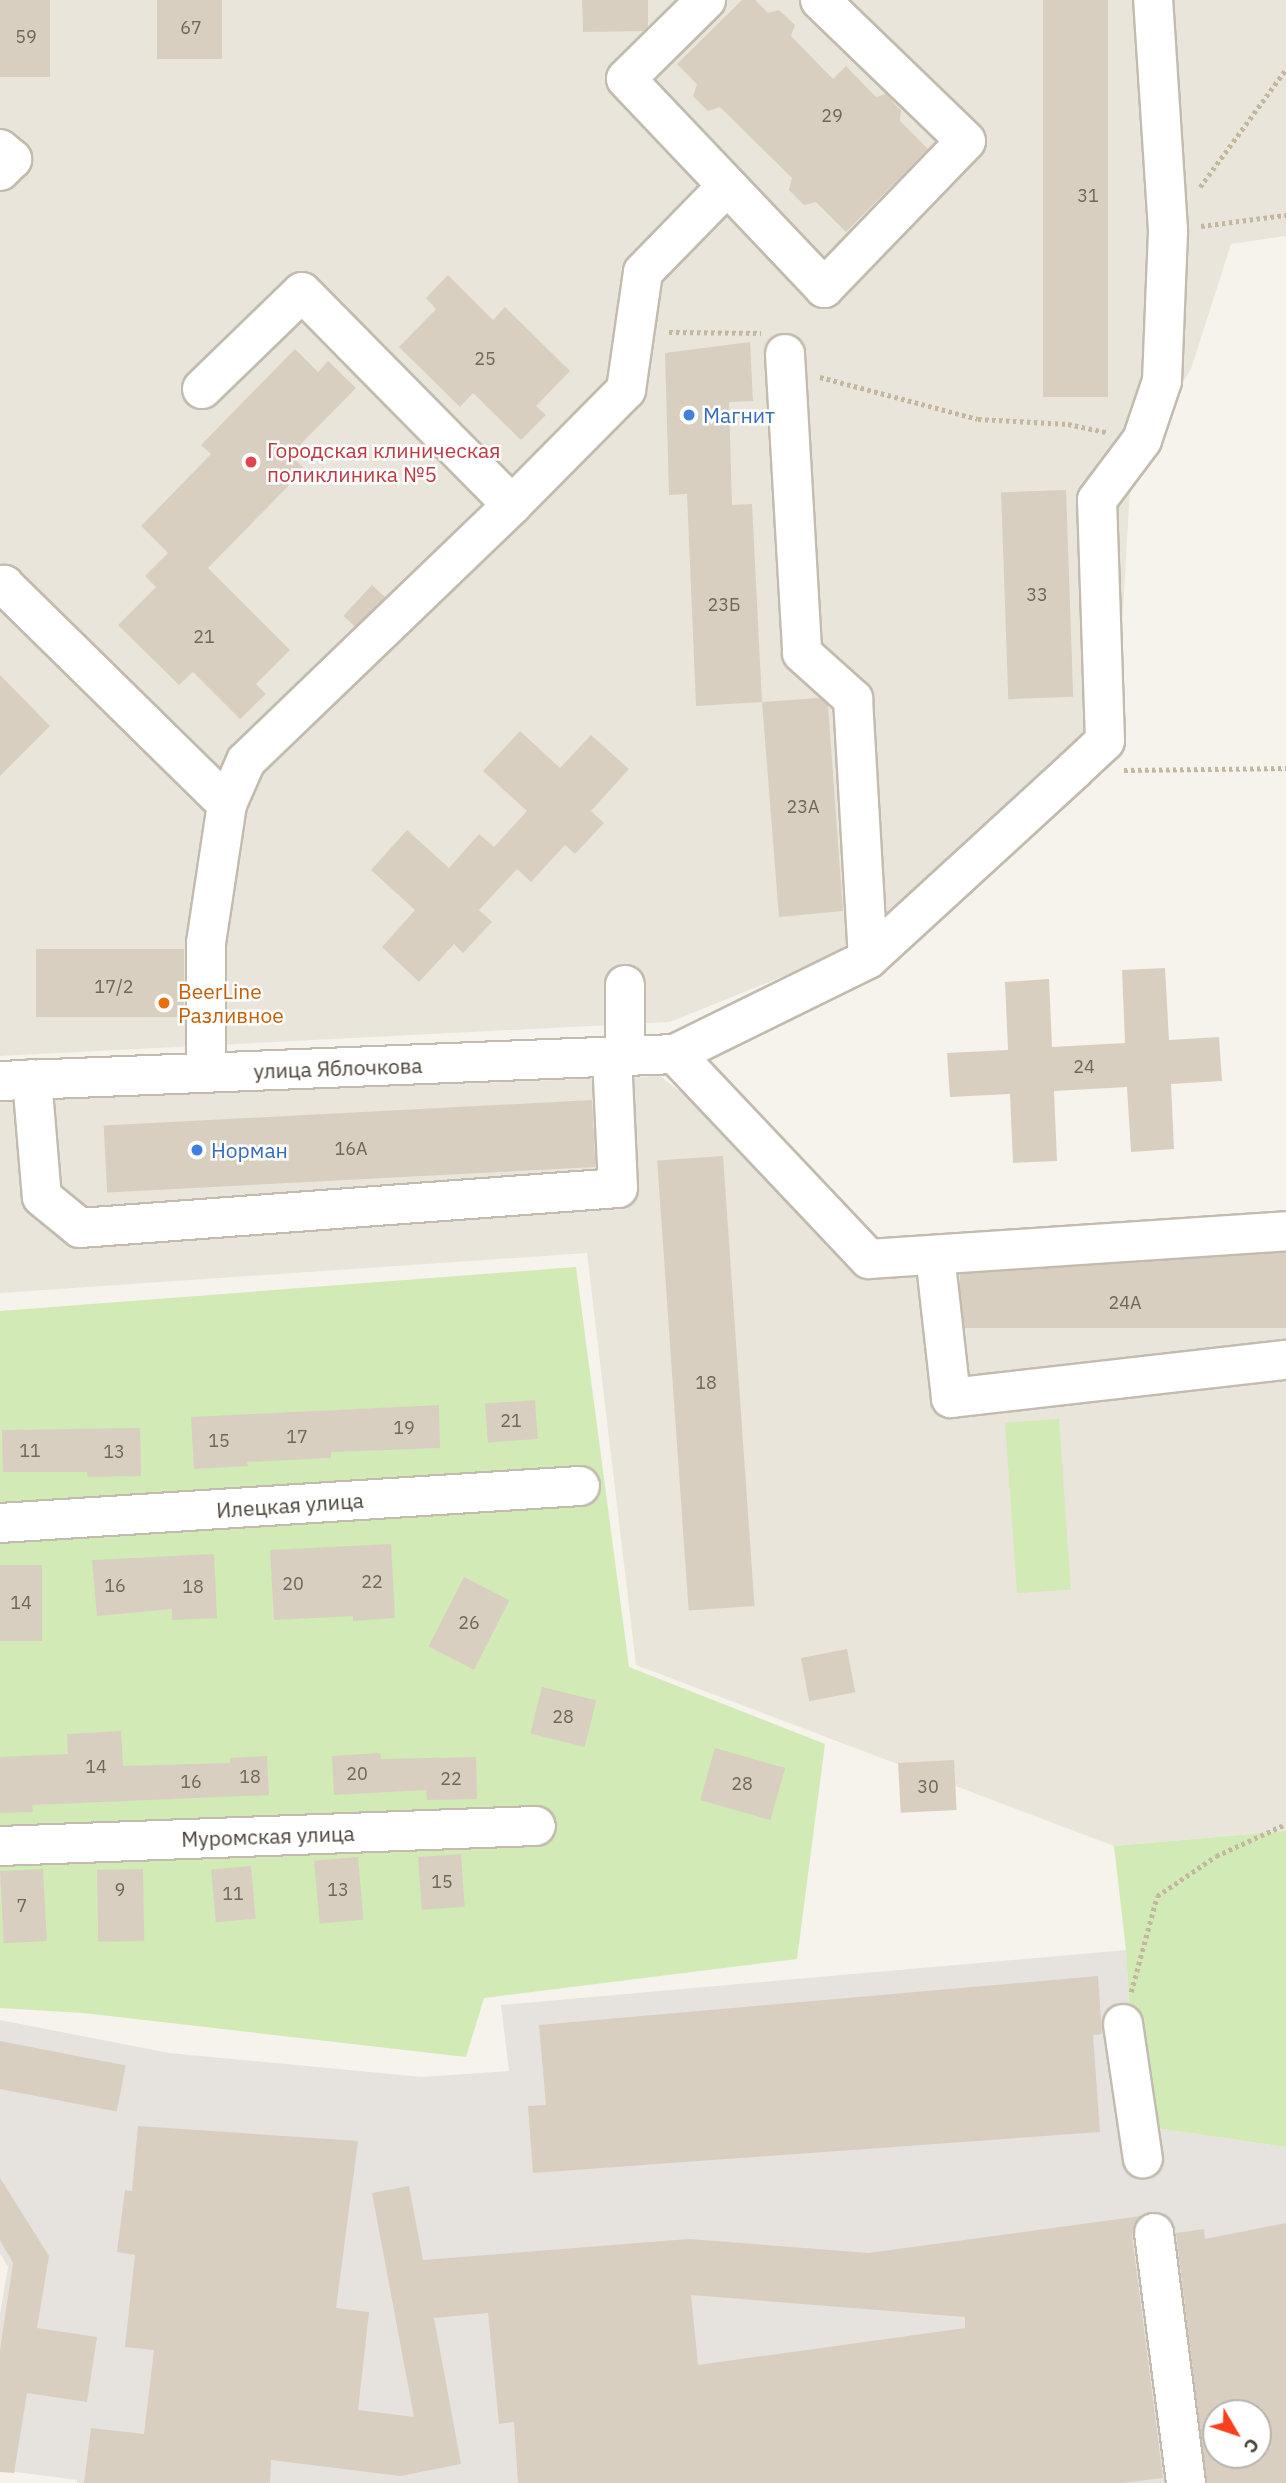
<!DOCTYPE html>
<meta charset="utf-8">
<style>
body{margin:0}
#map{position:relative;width:1286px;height:2483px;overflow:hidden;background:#f6f3ec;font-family:"IBM Plex Sans",sans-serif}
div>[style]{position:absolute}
.residential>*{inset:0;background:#eae5da}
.industrial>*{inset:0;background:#e6e2dd}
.green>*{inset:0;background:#d2eab5;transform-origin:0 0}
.building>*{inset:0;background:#d8cfc1;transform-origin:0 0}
.path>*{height:4.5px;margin-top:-2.25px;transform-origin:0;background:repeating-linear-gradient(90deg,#c4b79f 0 3.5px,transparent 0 7px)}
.roads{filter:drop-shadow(2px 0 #c2bbae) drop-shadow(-2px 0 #c2bbae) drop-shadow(0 2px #c2bbae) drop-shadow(0 -2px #c2bbae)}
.minor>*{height:38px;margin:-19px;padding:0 19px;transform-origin:19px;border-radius:19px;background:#fff}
.dots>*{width:19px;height:19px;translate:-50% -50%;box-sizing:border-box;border:4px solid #fff;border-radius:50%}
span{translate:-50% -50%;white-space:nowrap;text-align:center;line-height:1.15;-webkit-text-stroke:5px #fff;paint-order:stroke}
.number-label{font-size:18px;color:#6e675b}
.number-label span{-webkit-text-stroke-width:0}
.shop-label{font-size:21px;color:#366cbe}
.left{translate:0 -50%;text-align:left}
.health-label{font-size:21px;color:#be3a42}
.food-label{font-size:21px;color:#c56008}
.street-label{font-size:21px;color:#4b4439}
.north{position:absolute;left:1202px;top:2399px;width:70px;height:70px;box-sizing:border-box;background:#fff;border:2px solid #b7b4b0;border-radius:50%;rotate:129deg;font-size:19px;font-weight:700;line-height:28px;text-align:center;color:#4b4439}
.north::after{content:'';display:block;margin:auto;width:24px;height:32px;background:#fc3f1d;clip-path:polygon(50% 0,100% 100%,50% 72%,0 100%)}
</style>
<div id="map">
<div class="residential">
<i style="clip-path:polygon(0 0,1286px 0,1286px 236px,1231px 244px,1191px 369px,1131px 469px,1120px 666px,1066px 764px,868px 942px,670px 1022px,0 1056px)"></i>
<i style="clip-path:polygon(660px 1076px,918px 1277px,1286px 1244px,1286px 1831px,1114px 1846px,636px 1665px,587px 1253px,0 1293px,0 1101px)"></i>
</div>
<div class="industrial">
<i style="clip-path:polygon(evenodd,1126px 1950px,1133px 2069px,1156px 2128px,1286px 2147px,1286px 2483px,77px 2483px,77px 2480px,0 2470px,0 2314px,8px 2267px,0 2253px,0 2020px,169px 2053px,422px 2077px,509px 2071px,501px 2005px,1126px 1950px,1216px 2413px,1258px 2413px,1258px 2455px,1216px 2455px,1216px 2413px)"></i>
</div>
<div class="green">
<i style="clip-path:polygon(576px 1267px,629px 1667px,825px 1744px,797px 1959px,484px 1998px,466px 2057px,83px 2013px,0 2008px,0 1311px)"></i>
<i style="left:1059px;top:1419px;width:171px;height:54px;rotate:86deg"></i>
<i style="clip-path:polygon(1286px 1831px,1286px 2147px,1156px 2128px,1133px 2069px,1126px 1950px,1114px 1846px)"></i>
</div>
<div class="building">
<i style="left:0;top:0;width:50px;height:77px"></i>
<i style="left:157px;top:0;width:65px;height:59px"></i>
<i style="clip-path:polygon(582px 0,648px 0,648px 26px,644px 31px,583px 32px)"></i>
<i style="clip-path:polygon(742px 0,755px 0,768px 13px,779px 10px,795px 25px,791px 36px,833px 79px,846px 66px,876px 97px,886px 94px,901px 111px,900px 121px,928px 149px,846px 232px,816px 202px,804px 205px,789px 190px,792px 178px,720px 107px,708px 111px,693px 96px,697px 84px,677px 64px)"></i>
<i style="left:1043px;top:0;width:65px;height:397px"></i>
<i style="clip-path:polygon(448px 275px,493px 320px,505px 307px,570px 371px,536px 406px,546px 415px,521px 440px,473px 393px,460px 407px,399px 347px,436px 309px,426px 298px)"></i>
<i style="clip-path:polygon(750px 342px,753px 401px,729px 402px,732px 505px,752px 504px,762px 702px,696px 706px,687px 494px,669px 495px,665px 353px)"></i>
<i style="clip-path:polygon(295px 349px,318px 372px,328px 361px,356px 388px,290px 455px,305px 469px,208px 568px,290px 650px,256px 684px,266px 694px,240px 719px,193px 672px,179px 685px,118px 625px,156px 587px,145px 576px,168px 553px,141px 526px,211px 454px,201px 445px)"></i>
<i style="left:1066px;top:490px;width:207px;height:65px;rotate:88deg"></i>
<i style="left:372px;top:585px;width:18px;height:42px;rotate:43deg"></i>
<i style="clip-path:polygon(0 675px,50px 726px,0 776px)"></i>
<i style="clip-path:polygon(819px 698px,828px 705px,843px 911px,779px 917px,762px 702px)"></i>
<i style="clip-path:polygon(520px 731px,560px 768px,591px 735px,629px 769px,591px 811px,604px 823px,575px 854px,565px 845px,531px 882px,517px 869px,479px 910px,492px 922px,463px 953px,454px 944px,419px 982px,382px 947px,415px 910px,371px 870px,407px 830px,449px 868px,479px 834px,494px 847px,527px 811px,483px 771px)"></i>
<i style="left:184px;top:949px;width:68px;height:148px;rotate:90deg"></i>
<i style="clip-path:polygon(1165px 968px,1169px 1040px,1219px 1037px,1222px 1081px,1171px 1084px,1174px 1149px,1131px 1152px,1127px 1087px,1054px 1091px,1057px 1161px,1013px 1163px,1010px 1094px,950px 1097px,947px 1053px,1008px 1050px,1005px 982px,1049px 979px,1052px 1047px,1125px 1043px,1122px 970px)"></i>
<i style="left:592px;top:1100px;width:67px;height:489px;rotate:87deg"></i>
<i style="left:723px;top:1156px;width:451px;height:66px;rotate:86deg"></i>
<i style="left:1286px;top:1253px;width:75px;height:326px;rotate:90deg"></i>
<i style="left:535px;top:1400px;width:39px;height:50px;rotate:86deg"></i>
<i style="clip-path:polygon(439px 1405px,440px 1448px,331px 1452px,331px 1458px,247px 1462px,248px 1466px,194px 1469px,191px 1417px)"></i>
<i style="clip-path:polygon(140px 1428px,141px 1476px,88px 1477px,87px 1472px,3px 1472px,2px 1430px)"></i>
<i style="clip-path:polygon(391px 1544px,395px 1618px,353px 1621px,353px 1616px,274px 1620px,270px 1550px)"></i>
<i style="clip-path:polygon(214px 1554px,217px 1618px,172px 1620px,172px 1609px,97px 1616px,92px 1560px)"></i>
<i style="left:0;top:1565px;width:42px;height:76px"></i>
<i style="left:464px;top:1577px;width:51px;height:78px;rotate:27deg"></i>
<i style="left:847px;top:1649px;width:44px;height:47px;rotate:79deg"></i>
<i style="left:542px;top:1687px;width:56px;height:48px;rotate:14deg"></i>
<i style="clip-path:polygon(121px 1731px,123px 1766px,230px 1763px,230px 1758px,267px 1756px,269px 1795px,32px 1805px,33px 1812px,0 1813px,0 1757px,68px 1754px,67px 1734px)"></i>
<i style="left:715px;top:1748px;width:73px;height:54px;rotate:16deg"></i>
<i style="clip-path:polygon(380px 1753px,381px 1759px,476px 1757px,477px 1799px,427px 1800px,426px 1790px,334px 1795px,332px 1756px)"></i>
<i style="left:954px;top:1760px;width:50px;height:56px;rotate:87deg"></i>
<i style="left:461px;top:1854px;width:53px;height:43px;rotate:86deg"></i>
<i style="left:358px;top:1857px;width:63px;height:44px;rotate:85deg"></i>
<i style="left:251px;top:1866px;width:53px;height:40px;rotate:85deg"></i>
<i style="left:43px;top:1869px;width:72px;height:43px;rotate:87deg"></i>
<i style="left:143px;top:1869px;width:72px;height:46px;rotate:89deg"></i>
<i style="clip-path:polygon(1098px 1976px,1102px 2034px,1093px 2035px,1100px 2132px,533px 2173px,528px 2106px,546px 2105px,539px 2025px)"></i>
<i style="left:0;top:2041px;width:128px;height:47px;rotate:11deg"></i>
<i style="clip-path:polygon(evenodd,138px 2126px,358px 2141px,336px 2308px,369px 2312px,358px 2410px,414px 2417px,372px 2193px,409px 2186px,423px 2260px,689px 2239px,868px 2253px,1141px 2216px,1134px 2225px,1132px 2236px,1163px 2478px,1123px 2483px,518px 2483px,514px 2422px,499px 2424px,488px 2313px,434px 2318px,461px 2464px,400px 2476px,271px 2460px,270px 2483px,84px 2483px,91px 2428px,144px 2434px,154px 2350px,125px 2347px,135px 2255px,117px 2252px,125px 2190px,132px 2191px,138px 2126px,691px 2295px,965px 2317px,965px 2328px,698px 2365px,691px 2295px)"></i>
<i style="clip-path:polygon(0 2178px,49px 2256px,37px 2328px,97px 2337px,87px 2402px,27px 2393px,14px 2473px,0 2472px,0 2350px,13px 2263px,0 2240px)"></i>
<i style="clip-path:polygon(evenodd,1286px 2223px,1286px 2483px,1207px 2483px,1176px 2233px,1204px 2229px,1205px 2239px,1286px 2223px,1216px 2413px,1258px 2413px,1258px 2455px,1216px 2455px,1216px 2413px)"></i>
</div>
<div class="path">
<i style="left:1200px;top:187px;width:146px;rotate:-53.9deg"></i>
<i style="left:1201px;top:226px;width:86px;rotate:-7.4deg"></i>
<i style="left:669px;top:332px;width:92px;rotate:0.6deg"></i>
<i style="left:820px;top:377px;width:163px;rotate:14.9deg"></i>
<i style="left:978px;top:419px;width:90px;rotate:3.2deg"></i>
<i style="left:1068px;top:424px;width:39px;rotate:12deg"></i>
<i style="left:1124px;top:770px;width:162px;rotate:-0.7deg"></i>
<i style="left:1131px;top:1992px;width:99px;rotate:-74.8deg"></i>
<i style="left:1157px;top:1896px;width:71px;rotate:-34.1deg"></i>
<i style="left:1216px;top:1856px;width:77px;rotate:-24.6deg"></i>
</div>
<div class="roads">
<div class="minor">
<i style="left:706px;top:0;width:112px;rotate:135.4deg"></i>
<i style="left:626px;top:79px;width:288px;rotate:46.5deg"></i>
<i style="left:824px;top:288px;width:204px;rotate:-46deg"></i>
<i style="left:966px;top:141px;width:203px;rotate:-136deg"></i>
<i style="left:0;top:149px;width:16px;rotate:40deg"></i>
<i style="left:12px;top:159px;width:17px;rotate:135deg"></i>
<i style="left:785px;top:354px;width:299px;rotate:86.7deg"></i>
<i style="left:802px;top:653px;width:69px;rotate:42deg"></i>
<i style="left:853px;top:699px;width:260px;rotate:86.7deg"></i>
<i style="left:202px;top:389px;width:139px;rotate:-44.1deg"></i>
<i style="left:302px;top:292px;width:299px;rotate:45.4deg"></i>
<i style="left:0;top:589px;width:6px;rotate:-45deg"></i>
<i style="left:4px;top:585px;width:313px;rotate:44.5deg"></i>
<i style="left:675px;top:1054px;width:282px;rotate:46.6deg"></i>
<i style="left:869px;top:1259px;width:418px;rotate:-3.8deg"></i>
<i style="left:625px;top:1057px;width:72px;rotate:-90deg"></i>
<i style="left:206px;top:1073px;width:130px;rotate:-90deg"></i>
<i style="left:206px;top:943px;width:141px;rotate:-81.4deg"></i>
<i style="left:227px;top:804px;width:47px;rotate:-66.2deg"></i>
<i style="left:246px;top:761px;width:369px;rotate:-43.9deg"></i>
<i style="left:512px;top:505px;width:162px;rotate:-45.3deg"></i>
<i style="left:626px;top:390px;width:119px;rotate:-81.8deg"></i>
<i style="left:643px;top:272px;width:120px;rotate:-45.7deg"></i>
<i style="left:32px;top:1079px;width:118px;rotate:85.2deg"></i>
<i style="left:42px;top:1197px;width:49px;rotate:39.2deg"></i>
<i style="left:80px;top:1228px;width:539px;rotate:-4.25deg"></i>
<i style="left:618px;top:1188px;width:131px;rotate:-92.6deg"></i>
<i style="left:0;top:1081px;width:676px;rotate:-2.29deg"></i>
<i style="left:675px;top:1054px;width:215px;rotate:-26.2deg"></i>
<i style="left:868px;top:959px;width:280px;rotate:-42.5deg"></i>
<i style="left:1074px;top:770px;width:42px;rotate:-43.1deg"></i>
<i style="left:1105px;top:741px;width:241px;rotate:-91.9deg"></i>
<i style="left:1097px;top:500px;width:75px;rotate:-53.1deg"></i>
<i style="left:1142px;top:440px;width:62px;rotate:-71.3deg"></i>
<i style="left:1162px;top:381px;width:151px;rotate:-87.7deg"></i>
<i style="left:1168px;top:230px;width:230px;rotate:-93.7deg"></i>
<i style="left:935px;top:1255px;width:144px;rotate:83.6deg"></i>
<i style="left:951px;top:1398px;width:337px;rotate:-6.5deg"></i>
<i style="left:0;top:1523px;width:581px;rotate:-3.65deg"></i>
<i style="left:0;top:1846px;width:536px;rotate:-2.14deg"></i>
<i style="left:1123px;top:2024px;width:136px;rotate:81.6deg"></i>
<i style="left:1154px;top:2233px;width:252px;rotate:82.7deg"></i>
</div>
</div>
<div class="dots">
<i style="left:689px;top:415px;background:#3f7fe0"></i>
<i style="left:251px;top:462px;background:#e0444e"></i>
<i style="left:164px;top:1003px;background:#e8710a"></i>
<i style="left:197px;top:1150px;background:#3f7fe0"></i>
</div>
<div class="number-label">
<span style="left:191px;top:28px">67</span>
<span style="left:26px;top:37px">59</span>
<span style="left:832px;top:116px">29</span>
<span style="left:1088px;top:196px">31</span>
<span style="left:485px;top:359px">25</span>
<span style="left:1037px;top:595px">33</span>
<span style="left:724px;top:605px">23Б</span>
<span style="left:204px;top:637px">21</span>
<span style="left:803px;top:807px">23А</span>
<span style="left:114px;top:987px">17/2</span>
<span style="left:1084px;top:1067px">24</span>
<span style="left:351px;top:1149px">16А</span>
<span style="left:1125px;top:1303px">24А</span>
<span style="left:706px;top:1383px">18</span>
<span style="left:511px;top:1421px">21</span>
<span style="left:404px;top:1428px">19</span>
<span style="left:297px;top:1437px">17</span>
<span style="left:219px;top:1441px">15</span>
<span style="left:30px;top:1451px">11</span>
<span style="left:114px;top:1452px">13</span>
<span style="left:372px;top:1582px">22</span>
<span style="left:293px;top:1584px">20</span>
<span style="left:115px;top:1586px">16</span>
<span style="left:193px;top:1587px">18</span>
<span style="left:21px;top:1603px">14</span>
<span style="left:469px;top:1623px">26</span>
<span style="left:563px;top:1717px">28</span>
<span style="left:96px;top:1767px">14</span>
<span style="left:357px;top:1774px">20</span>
<span style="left:250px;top:1777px">18</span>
<span style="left:451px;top:1779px">22</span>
<span style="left:191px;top:1782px">16</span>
<span style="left:742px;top:1784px">28</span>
<span style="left:928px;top:1787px">30</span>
<span style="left:442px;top:1882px">15</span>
<span style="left:120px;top:1890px">9</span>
<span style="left:338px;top:1890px">13</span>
<span style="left:233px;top:1894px">11</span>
<span style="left:22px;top:1906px">7</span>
</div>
<div class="shop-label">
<span class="left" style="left:703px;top:415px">Магнит</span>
<span class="left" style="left:211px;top:1150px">Норман</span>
</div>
<div class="health-label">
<span class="left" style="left:267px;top:462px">Городская клиническая<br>поликлиника №5</span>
</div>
<div class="food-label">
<span class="left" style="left:178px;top:1003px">BeerLine<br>Разливное</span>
</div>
<div class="street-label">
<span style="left:338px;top:1068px;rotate:-2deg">улица Яблочкова</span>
<span style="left:290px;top:1505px;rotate:-4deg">Илецкая улица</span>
<span style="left:268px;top:1836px;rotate:-2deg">Муромская улица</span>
</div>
<div class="north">С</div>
</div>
